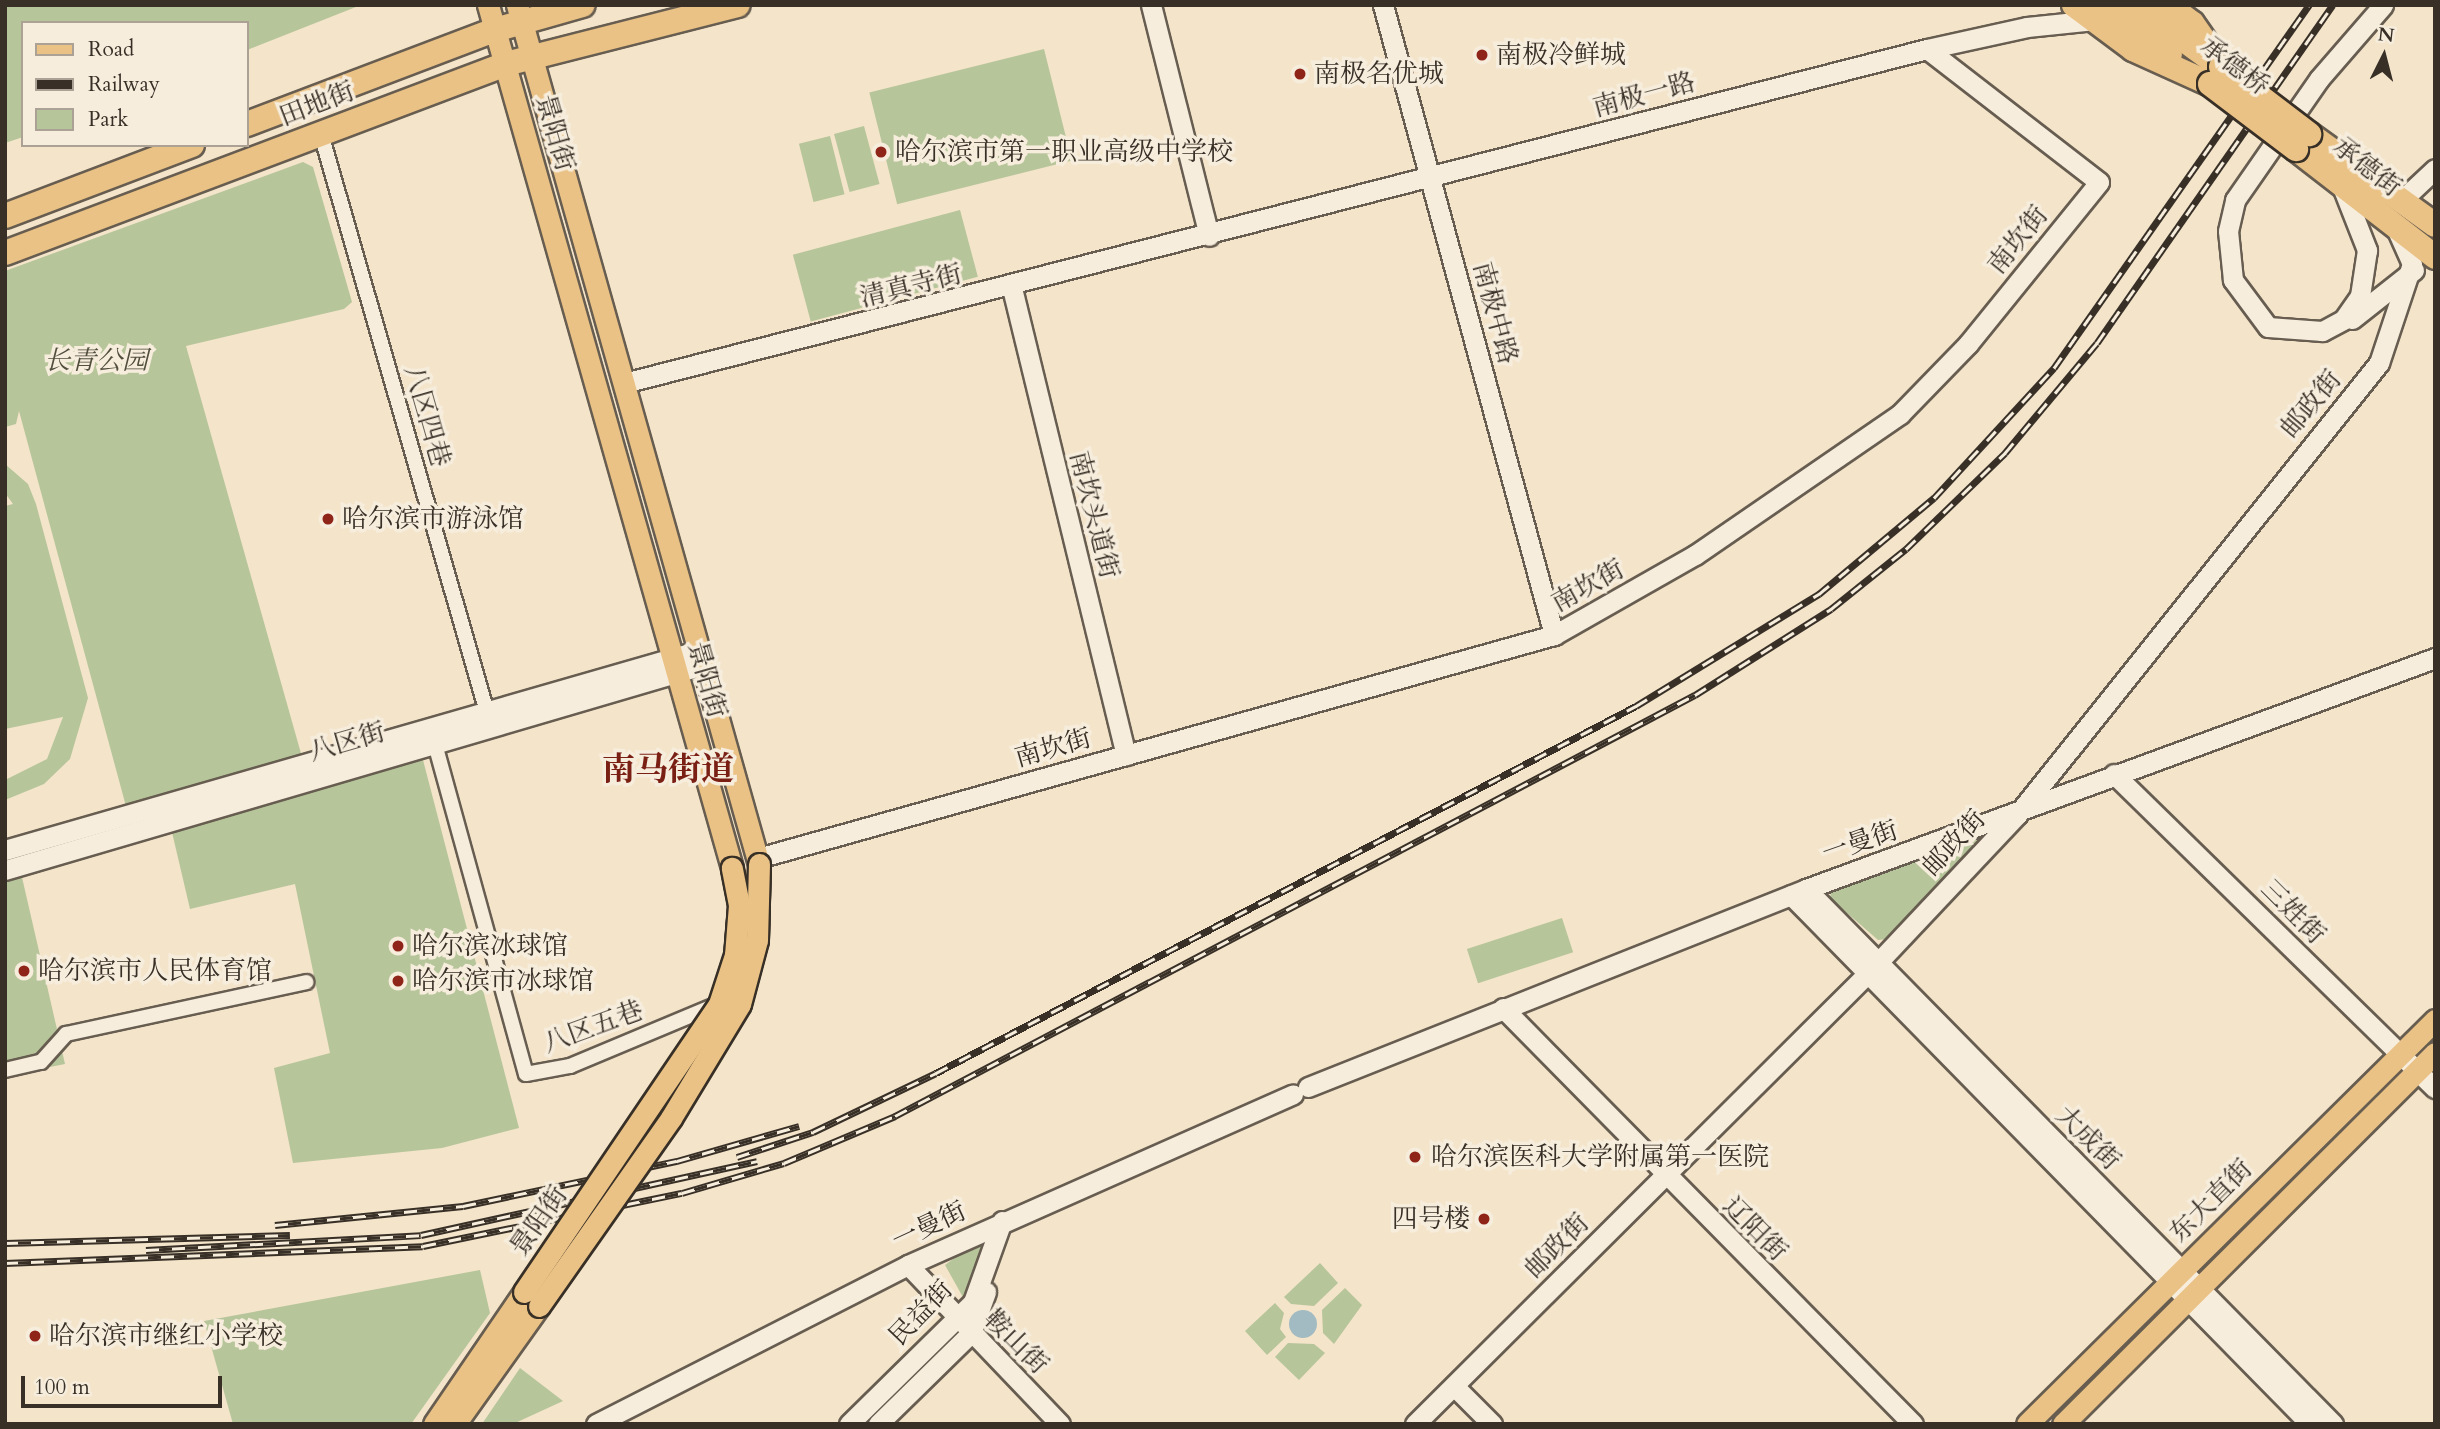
<!DOCTYPE html>
<meta charset="utf-8">
<style>
body{margin:0}
#map{position:relative;width:2440px;height:1429px;overflow:hidden;background:#f3e4ca;font-family:Cardo,"Noto Serif SC",serif}
div>[style]{position:absolute}
.green>*{inset:0;background:#b7c59a;transform-origin:0 0}
.water>*{inset:0;background:#a2bbc2}
.round{border-radius:50%}
.roads{filter:drop-shadow(2px 0 #675d50) drop-shadow(-2px 0 #675d50) drop-shadow(0 2px #675d50) drop-shadow(0 -2px #675d50)}
.street>*{height:14px;margin:-7px;padding:0 7px;transform-origin:7px;border-radius:7px;background:#f7eddd}
.secondary>*{height:19px;margin:-9.5px;padding:0 9.5px;transform-origin:9.5px;border-radius:9.5px;background:#f7eddd}
.primary>*{height:21px;margin:-10.5px;padding:0 10.5px;transform-origin:10.5px;border-radius:10.5px;background:#eac285}
.highway>*{height:24px;margin:-12px;padding:0 12px;transform-origin:12px;border-radius:12px;background:#eac285}
.rail>*{height:7px;margin-top:-3.5px;transform-origin:0;background:repeating-linear-gradient(90deg,#f7eddd 0 13px,#383027 0 26px);box-sizing:border-box;border-block:2px solid #383027}
.bridges{filter:drop-shadow(2px 0 #383027) drop-shadow(-2px 0 #383027) drop-shadow(0 2px #383027) drop-shadow(0 -2px #383027)}
.primary-bridge>*{height:21px;margin:-10.5px;padding:0 10.5px;transform-origin:10.5px;border-radius:10.5px;background:#eac285}
.highway-bridge>*{height:24px;margin:-12px;padding:0 12px;transform-origin:12px;border-radius:12px;background:#eac285}
.dots>*{width:19px;height:19px;translate:-50% -50%;box-sizing:border-box;border:4px solid #f7eddd;border-radius:50%}
span{translate:-50% -50%;white-space:nowrap;text-align:center;line-height:1.15;-webkit-text-stroke:7px #f7eddd;paint-order:stroke}
.poi-label{font-size:26px;color:#383027}
.left{translate:0 -50%;text-align:left}
.right{translate:-100% -50%;text-align:right}
.street-label{font-size:26px;color:#383027}
.park-label{font-size:26px;color:#514e3e;font-style:italic}
.district-label{font-size:33px;color:#7a1f14;font-weight:700}
.frame{position:absolute;inset:0;border:7px solid #383027;pointer-events:none}
.legend{position:absolute;left:21px;top:21px;width:228px;height:126px;box-sizing:border-box;background:#f7eddd;border:2px solid #aba194;margin:0;padding:9px 12px;list-style:none;font-size:21px;color:#383027}
.legend li{display:flex;align-items:center;gap:14px;height:35px}
.legend b{width:35px;border:2px solid #aba194}
.north{position:absolute;left:2349px;top:21px;width:70px;height:70px;-webkit-text-stroke:5px #f7eddd;paint-order:stroke;rotate:6deg;font-size:19px;font-weight:700;line-height:28px;text-align:center;color:#383027}
.north::after{content:'';display:block;margin:auto;width:24px;height:32px;background:#383027;clip-path:polygon(50% 0,100% 100%,50% 72%,0 100%)}
.scale{position:absolute;left:21px;top:1376px;width:201px;height:32px;box-sizing:border-box;border:4px solid #383027;border-top:0;padding-left:9px;font-size:21px;line-height:24px;white-space:nowrap;color:#383027;-webkit-text-stroke:5px #f7eddd;paint-order:stroke}
</style>
<div id="map">
<div class="green">
<i style="clip-path:polygon(5px 5px,361px 5px,247px 50px,247px 23px,23px 23px,23px 137px,5px 143px)"></i>
<i style="left:1044px;top:49px;width:115px;height:180px;rotate:76deg"></i>
<i style="left:864px;top:126px;width:60px;height:31px;rotate:75deg"></i>
<i style="left:830px;top:136px;width:60px;height:32px;rotate:76deg"></i>
<i style="clip-path:polygon(303px 162px,313px 167px,352px 302px,344px 309px,186px 346px,302px 757px,127px 810px,19px 411px,16px 424px,5px 427px,5px 271px)"></i>
<i style="left:960px;top:210px;width:69px;height:173px;rotate:75deg"></i>
<i style="clip-path:polygon(5px 464px,28px 484px,36px 504px,88px 698px,70px 759px,44px 784px,5px 800px,5px 780px,47px 759px,63px 717px,5px 729px,5px 506px,13px 504px,5px 493px)"></i>
<i style="clip-path:polygon(423px 760px,519px 1128px,442px 1148px,293px 1163px,274px 1068px,330px 1053px,295px 884px,190px 909px,171px 828px)"></i>
<i style="clip-path:polygon(1978px 831px,1983px 837px,1887px 939px,1878px 940px,1830px 898px,1832px 889px)"></i>
<i style="clip-path:polygon(21px 873px,65px 1064px,5px 1076px,5px 878px)"></i>
<i style="left:1562px;top:918px;width:36px;height:100px;rotate:72deg"></i>
<i style="clip-path:polygon(983px 1237px,990px 1241px,964px 1299px,945px 1265px)"></i>
<i style="clip-path:polygon(1320px 1263px,1338px 1283px,1314px 1306px,1291px 1304px,1284px 1297px)"></i>
<i style="clip-path:polygon(480px 1270px,490px 1313px,411px 1424px,233px 1424px,204px 1321px)"></i>
<i style="clip-path:polygon(1345px 1288px,1362px 1305px,1334px 1344px,1323px 1333px,1322px 1310px)"></i>
<i style="clip-path:polygon(1275px 1303px,1284px 1313px,1280px 1329px,1286px 1337px,1267px 1355px,1245px 1331px)"></i>
<i style="clip-path:polygon(1288px 1343px,1314px 1344px,1325px 1353px,1299px 1380px,1275px 1357px)"></i>
<i style="clip-path:polygon(520px 1368px,563px 1401px,513px 1424px,482px 1424px)"></i>
</div>
<div class="water">
<i class="round" style="left:1289px;top:1310px;width:28px;height:28px"></i>
</div>
<div class="roads">
<div class="street">
<i style="left:321px;top:134px;width:601px;rotate:73.98deg"></i>
<i style="left:435px;top:744px;width:342px;rotate:74.6deg"></i>
<i style="left:526px;top:1074px;width:45px;rotate:-10.3deg"></i>
<i style="left:570px;top:1066px;width:160px;rotate:-22.7deg"></i>
<i style="left:5px;top:1070px;width:37px;rotate:-13deg"></i>
<i style="left:41px;top:1062px;width:38px;rotate:-48deg"></i>
<i style="left:66px;top:1034px;width:246px;rotate:-12.2deg"></i>
</div>
<div class="secondary">
<i style="left:1151px;top:5px;width:238px;rotate:75.9deg"></i>
<i style="left:1383px;top:5px;width:653px;rotate:74.81deg"></i>
<i style="left:2343px;top:189px;width:66px;rotate:68.5deg"></i>
<i style="left:2367px;top:250px;width:47px;rotate:98.7deg"></i>
<i style="left:2360px;top:296px;width:29px;rotate:125deg"></i>
<i style="left:2343px;top:320px;width:24px;rotate:152deg"></i>
<i style="left:2322px;top:331px;width:54px;rotate:-175.8deg"></i>
<i style="left:2268px;top:327px;width:59px;rotate:-126.7deg"></i>
<i style="left:2233px;top:280px;width:49px;rotate:-95.8deg"></i>
<i style="left:2228px;top:231px;width:32px;rotate:-77deg"></i>
<i style="left:2235px;top:200px;width:147px;rotate:-55.2deg"></i>
<i style="left:2319px;top:79px;width:98px;rotate:-49.1deg"></i>
<i style="left:2403px;top:199px;width:44px;rotate:-43.2deg"></i>
<i style="left:1012px;top:288px;width:481px;rotate:76.3deg"></i>
<i style="left:2352px;top:319px;width:79px;rotate:-38.3deg"></i>
<i style="left:624px;top:383px;width:1345px;rotate:-14.38deg"></i>
<i style="left:1927px;top:49px;width:102px;rotate:-12.4deg"></i>
<i style="left:2027px;top:27px;width:68px;rotate:-5.9deg"></i>
<i style="left:2114px;top:774px;width:449px;rotate:44.4deg"></i>
<i style="left:5px;top:850px;width:723px;rotate:-16.05deg"></i>
<i style="left:758px;top:858px;width:827px;rotate:-15.65deg"></i>
<i style="left:1554px;top:635px;width:162px;rotate:-29.6deg"></i>
<i style="left:1695px;top:555px;width:249px;rotate:-34.5deg"></i>
<i style="left:1900px;top:414px;width:98px;rotate:-45.8deg"></i>
<i style="left:1968px;top:344px;width:208px;rotate:-51deg"></i>
<i style="left:2099px;top:182px;width:217px;rotate:-142.3deg"></i>
<i style="left:5px;top:870px;width:727px;rotate:-16.37deg"></i>
<i style="left:1806px;top:889px;width:751px;rotate:45.43deg"></i>
<i style="left:1791px;top:895px;width:741px;rotate:45.55deg"></i>
<i style="left:1503px;top:1008px;width:584px;rotate:45.42deg"></i>
<i style="left:1308px;top:1087px;width:536px;rotate:-21.68deg"></i>
<i style="left:1806px;top:889px;width:670px;rotate:-20.17deg"></i>
<i style="left:908px;top:1265px;width:220px;rotate:46.3deg"></i>
<i style="left:1454px;top:1386px;width:54px;rotate:45deg"></i>
<i style="left:596px;top:1424px;width:350px;rotate:-27deg"></i>
<i style="left:908px;top:1265px;width:421px;rotate:-23.9deg"></i>
<i style="left:849px;top:1424px;width:174px;rotate:-44.5deg"></i>
<i style="left:973px;top:1302px;width:86px;rotate:-70.3deg"></i>
<i style="left:878px;top:1424px;width:130px;rotate:-44.4deg"></i>
<i style="left:971px;top:1333px;width:44px;rotate:-69.9deg"></i>
<i style="left:1415px;top:1424px;width:638px;rotate:-44.87deg"></i>
<i style="left:1867px;top:974px;width:219px;rotate:-46.7deg"></i>
<i style="left:2017px;top:815px;width:579px;rotate:-51.31deg"></i>
<i style="left:2379px;top:363px;width:104px;rotate:-71.6deg"></i>
<i style="left:2412px;top:264px;width:36px;rotate:-114deg"></i>
</div>
<div class="primary">
<i style="left:488px;top:5px;width:897px;rotate:74.21deg"></i>
<i style="left:517px;top:5px;width:892px;rotate:74.27deg"></i>
<i style="left:434px;top:1424px;width:160px;rotate:-55.7deg"></i>
<i style="left:455px;top:1424px;width:145px;rotate:-54.6deg"></i>
<i style="left:2027px;top:1424px;width:574px;rotate:-44.72deg"></i>
<i style="left:2063px;top:1424px;width:525px;rotate:-44.92deg"></i>
</div>
<div class="highway">
<i style="left:2074px;top:5px;width:74px;rotate:36.7deg"></i>
<i style="left:2133px;top:49px;width:85px;rotate:24.4deg"></i>
<i style="left:2104px;top:5px;width:82px;rotate:36.6deg"></i>
<i style="left:2136px;top:5px;width:105px;rotate:36.1deg"></i>
<i style="left:2168px;top:5px;width:30px;rotate:37deg"></i>
<i style="left:2192px;top:23px;width:38px;rotate:55deg"></i>
<i style="left:247px;top:124px;width:265px;rotate:-20.8deg"></i>
<i style="left:495px;top:30px;width:91px;rotate:-15.9deg"></i>
<i style="left:2309px;top:134px;width:155px;rotate:35.8deg"></i>
<i style="left:2296px;top:149px;width:176px;rotate:37.8deg"></i>
<i style="left:5px;top:216px;width:200px;rotate:-20.8deg"></i>
<i style="left:5px;top:253px;width:535px;rotate:-20.67deg"></i>
<i style="left:506px;top:64px;width:239px;rotate:-14.3deg"></i>
</div>
</div>
<div class="rail">
<i style="left:737px;top:1157px;width:80px;rotate:-18.2deg"></i>
<i style="left:813px;top:1132px;width:136px;rotate:-25.6deg"></i>
<i style="left:936px;top:1073px;width:790px;rotate:-27.67deg"></i>
<i style="left:1636px;top:706px;width:215px;rotate:-31.5deg"></i>
<i style="left:1819px;top:594px;width:150px;rotate:-39.9deg"></i>
<i style="left:1934px;top:498px;width:177px;rotate:-47.3deg"></i>
<i style="left:2054px;top:368px;width:444px;rotate:-54.9deg"></i>
<i style="left:275px;top:1225px;width:189px;rotate:-5.8deg"></i>
<i style="left:463px;top:1206px;width:219px;rotate:-11.9deg"></i>
<i style="left:677px;top:1161px;width:127px;rotate:-16deg"></i>
<i style="left:5px;top:1243px;width:285px;rotate:-1.6deg"></i>
<i style="left:146px;top:1250px;width:275px;rotate:-3.1deg"></i>
<i style="left:421px;top:1235px;width:344px;rotate:-12.4deg"></i>
<i style="left:5px;top:1263px;width:418px;rotate:-2.3deg"></i>
<i style="left:423px;top:1246px;width:264px;rotate:-11.6deg"></i>
<i style="left:682px;top:1193px;width:106px;rotate:-16.4deg"></i>
<i style="left:784px;top:1163px;width:121px;rotate:-22.9deg"></i>
<i style="left:895px;top:1116px;width:904px;rotate:-27.76deg"></i>
<i style="left:1695px;top:695px;width:161px;rotate:-32.3deg"></i>
<i style="left:1831px;top:609px;width:96px;rotate:-38.7deg"></i>
<i style="left:1906px;top:549px;width:138px;rotate:-44.1deg"></i>
<i style="left:2005px;top:453px;width:143px;rotate:-50.1deg"></i>
<i style="left:2097px;top:343px;width:412px;rotate:-55.1deg"></i>
</div>
<div class="bridges">
<div class="primary-bridge">
<i style="left:524px;top:1292px;width:348px;rotate:-55.9deg"></i>
<i style="left:719px;top:1004px;width:52px;rotate:-71.9deg"></i>
<i style="left:735px;top:955px;width:50px;rotate:-85.4deg"></i>
<i style="left:739px;top:905px;width:38px;rotate:-101deg"></i>
<i style="left:539px;top:1306px;width:230px;rotate:-54.9deg"></i>
<i style="left:671px;top:1118px;width:133px;rotate:-58.8deg"></i>
<i style="left:740px;top:1004px;width:66px;rotate:-75.1deg"></i>
<i style="left:757px;top:940px;width:76px;rotate:-88.5deg"></i>
</div>
<div class="highway-bridge">
<i style="left:2221px;top:67px;width:111px;rotate:37.3deg"></i>
<i style="left:2210px;top:84px;width:108px;rotate:37.1deg"></i>
</div>
</div>
<div class="dots">
<i style="left:1482px;top:55px;background:#8f2418"></i>
<i style="left:1300px;top:74px;background:#8f2418"></i>
<i style="left:881px;top:152px;background:#8f2418"></i>
<i style="left:328px;top:519px;background:#8f2418"></i>
<i style="left:398px;top:946px;background:#8f2418"></i>
<i style="left:24px;top:971px;background:#8f2418"></i>
<i style="left:398px;top:981px;background:#8f2418"></i>
<i style="left:1415px;top:1157px;background:#8f2418"></i>
<i style="left:1484px;top:1219px;background:#8f2418"></i>
<i style="left:35px;top:1336px;background:#8f2418"></i>
</div>
<div class="poi-label">
<span class="left" style="left:1496px;top:55px">南极冷鲜城</span>
<span class="left" style="left:1314px;top:74px">南极名优城</span>
<span class="left" style="left:895px;top:152px">哈尔滨市第一职业高级中学校</span>
<span class="left" style="left:342px;top:519px">哈尔滨市游泳馆</span>
<span class="left" style="left:412px;top:946px">哈尔滨冰球馆</span>
<span class="left" style="left:38px;top:971px">哈尔滨市人民体育馆</span>
<span class="left" style="left:412px;top:981px">哈尔滨市冰球馆</span>
<span class="left" style="left:1431px;top:1157px">哈尔滨医科大学附属第一医院</span>
<span class="right" style="left:1470px;top:1219px">四号楼</span>
<span class="left" style="left:49px;top:1336px">哈尔滨市继红小学校</span>
</div>
<div class="street-label">
<span style="left:2235px;top:66px;rotate:37deg">承德桥</span>
<span style="left:1644px;top:95px;rotate:-15deg">南极一路</span>
<span style="left:317px;top:104px;rotate:-21deg">田地街</span>
<span style="left:555px;top:133px;rotate:74deg">景阳街</span>
<span style="left:2367px;top:167px;rotate:38deg">承德街</span>
<span style="left:2018px;top:240px;rotate:-51deg">南坎街</span>
<span style="left:911px;top:286px;rotate:-14deg">清真寺街</span>
<span style="left:1495px;top:313px;rotate:75deg">南极中路</span>
<span style="left:2311px;top:404px;rotate:-50deg">邮政街</span>
<span style="left:427px;top:416px;rotate:74deg">八区四巷</span>
<span style="left:1094px;top:515px;rotate:76deg">南坎头道街</span>
<span style="left:1588px;top:586px;rotate:-29deg">南坎街</span>
<span style="left:707px;top:680px;rotate:74deg">景阳街</span>
<span style="left:347px;top:742px;rotate:-16deg">八区街</span>
<span style="left:1053px;top:748px;rotate:-16deg">南坎街</span>
<span style="left:1860px;top:842px;rotate:-19deg">一曼街</span>
<span style="left:1954px;top:843px;rotate:-47deg">邮政街</span>
<span style="left:2293px;top:912px;rotate:45deg">三姓街</span>
<span style="left:593px;top:1027px;rotate:-20deg">八区五巷</span>
<span style="left:2088px;top:1138px;rotate:45deg">大成街</span>
<span style="left:2211px;top:1201px;rotate:-45deg">东大直街</span>
<span style="left:539px;top:1221px;rotate:-55deg">景阳街</span>
<span style="left:929px;top:1226px;rotate:-25deg">一曼街</span>
<span style="left:1755px;top:1229px;rotate:45deg">辽阳街</span>
<span style="left:1557px;top:1246px;rotate:-45deg">邮政街</span>
<span style="left:921px;top:1313px;rotate:-46deg">民益街</span>
<span style="left:1016px;top:1342px;rotate:45deg">鞍山街</span>
</div>
<div class="park-label">
<span style="left:96px;top:361px">长青公园</span>
</div>
<div class="district-label">
<span style="left:668px;top:770px">南马街道</span>
</div>
<div class="frame"></div>
<ul class="legend">
<li><b style="height:9px;background:#eac285"></b>Road</li>
<li><b style="height:9px;background:#383027"></b>Railway</li>
<li><b style="height:19px;background:#b7c59a"></b>Park</li>
</ul>
<div class="north">N</div>
<div class="scale">100 m</div>
</div>
